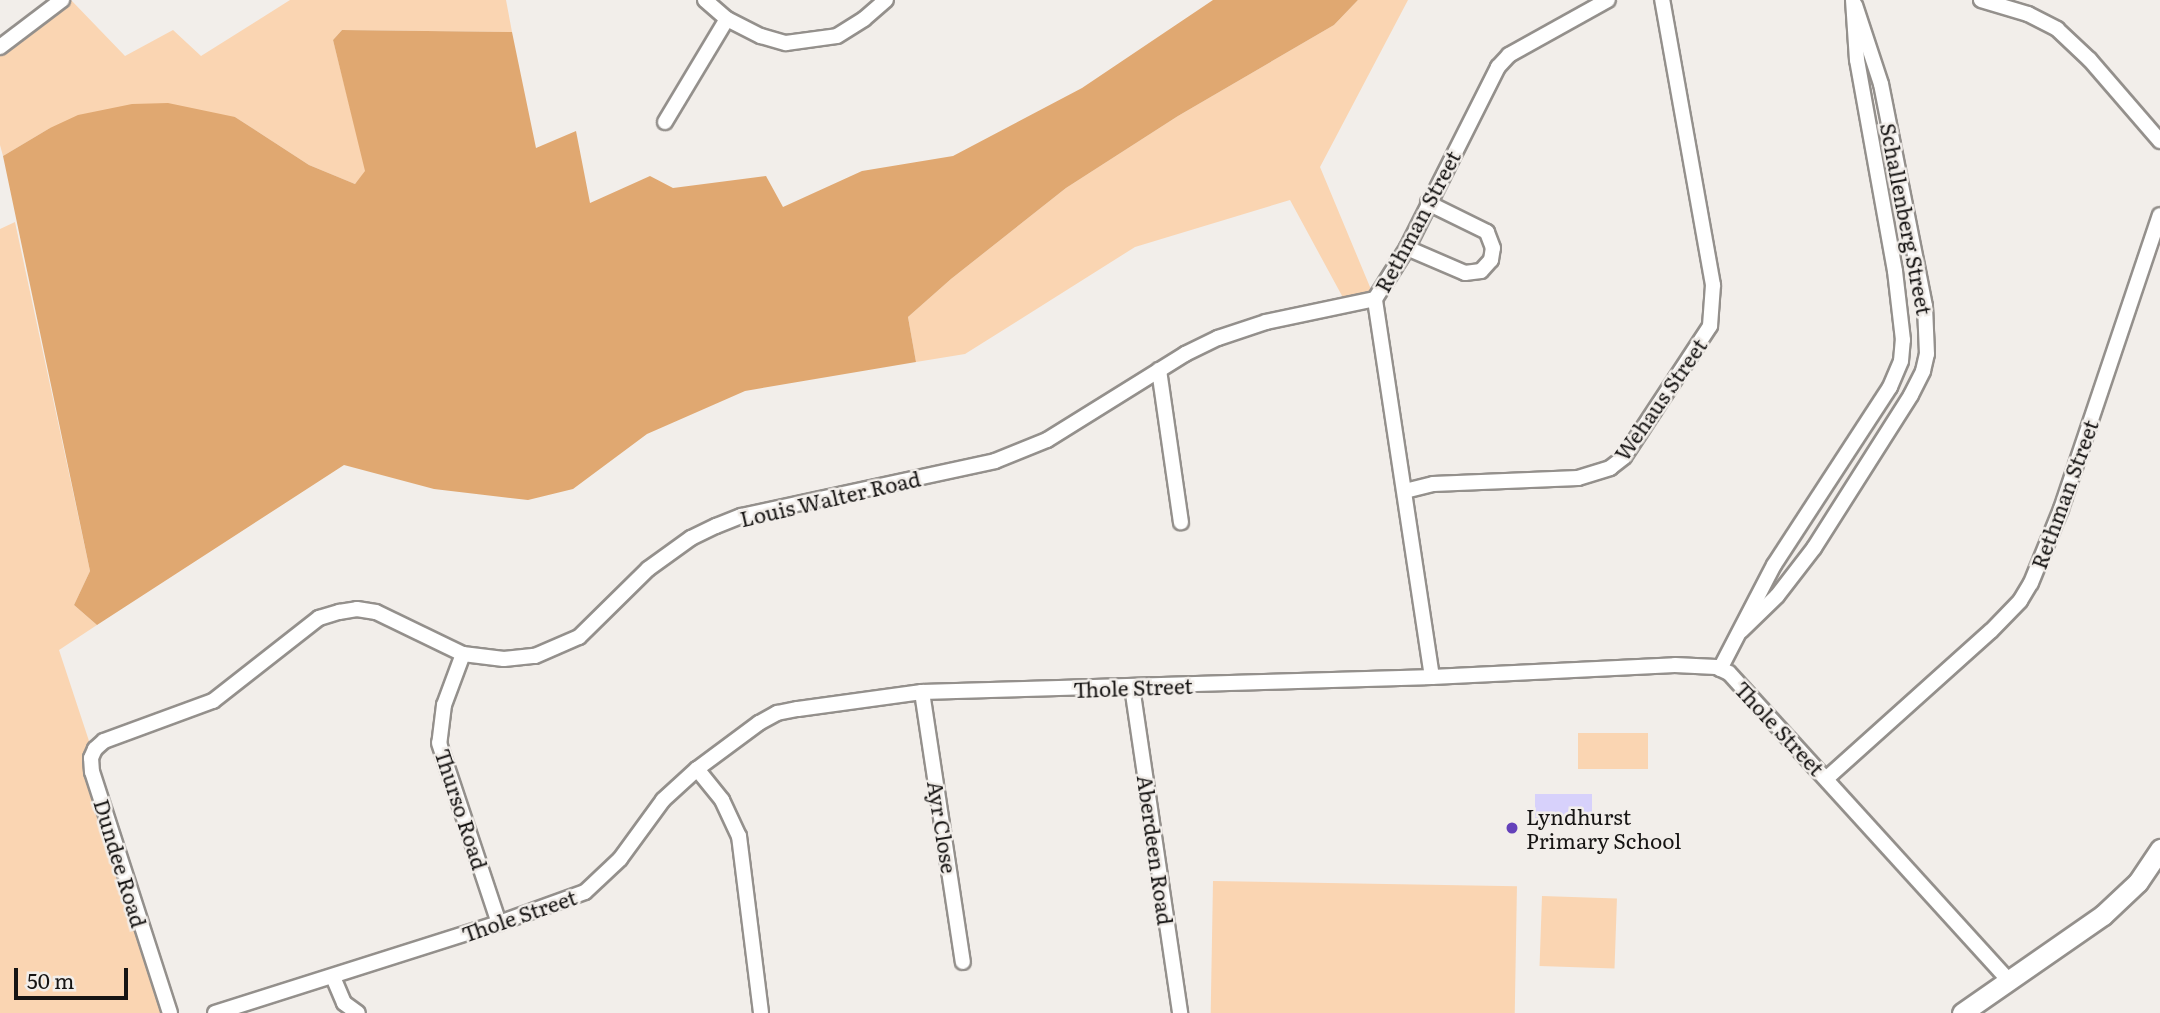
<!DOCTYPE html>
<style>
body{margin:0}
#map{position:relative;width:2160px;height:1013px;overflow:hidden;background:#f2eeea;font-family:Literata,serif}
div>[style]{position:absolute}
.green>*{inset:0;background:#fad5b2;transform-origin:0 0}
.forest>*{inset:0;background:#e0a871}
.water>*{inset:0;background:#d7d1fb;transform-origin:0 0}
.roads{filter:drop-shadow(2px 0 #94908c) drop-shadow(-2px 0 #94908c) drop-shadow(0 2px #94908c) drop-shadow(0 -2px #94908c)}
.street>*{height:14px;margin:-7px;padding:0 7px;transform-origin:7px;border-radius:7px;background:#fff}
.secondary>*{height:19px;margin:-9.5px;padding:0 9.5px;transform-origin:9.5px;border-radius:9.5px;background:#fff}
.dots>*{width:19px;height:19px;translate:-50% -50%;box-sizing:border-box;border:4px solid #f2eeea;border-radius:50%}
span{translate:-50% -50%;white-space:nowrap;text-align:center;line-height:1.15;-webkit-text-stroke:5px #f2eeea;paint-order:stroke}
.street-label{font-size:21px;color:#161413}
.poi-label{font-size:21px;color:#161413}
.left{translate:0 -50%;text-align:left}
.scale{position:absolute;left:14px;top:968px;width:114px;height:32px;box-sizing:border-box;border:4px solid #161413;border-top:0;padding-left:9px;font-size:21px;line-height:24px;white-space:nowrap;color:#161413;-webkit-text-stroke:5px #f2eeea;paint-order:stroke}
</style>
<div id="map">
<div class="green">
<i style="clip-path:polygon(60px 0,71px 0,125px 56px,173px 30px,201px 56px,290px 0,506px 0,512px 32px,342px 30px,333px 40px,366px 171px,355px 184px,309px 165px,235px 117px,50px 128px,3px 156px,0 145px,0 45px)"></i>
<i style="clip-path:polygon(1358px 0,1408px 0,1320px 167px,1375px 299px,1347px 305px,1290px 200px,1135px 247px,965px 354px,916px 362px,908px 317px,951px 279px,1066px 188px,1178px 116px,1334px 25px)"></i>
<i style="clip-path:polygon(15px 222px,90px 571px,74px 605px,97px 625px,59px 650px,90px 744px,164px 1013px,0 1013px,0 229px)"></i>
<i style="left:1648px;top:733px;width:36px;height:70px;rotate:90deg"></i>
<i style="left:1213px;top:881px;width:304px;height:132px;rotate:1deg"></i>
<i style="left:1542px;top:896px;width:75px;height:70px;rotate:2deg"></i>
</div>
<div class="forest">
<i style="clip-path:polygon(1213px 0,1358px 0,1334px 25px,1178px 116px,1066px 188px,951px 279px,908px 317px,916px 362px,745px 391px,647px 434px,573px 489px,528px 500px,434px 489px,344px 465px,97px 625px,74px 605px,90px 571px,3px 156px,50px 128px,78px 115px,132px 104px,168px 103px,235px 117px,309px 165px,355px 184px,365px 171px,333px 40px,342px 30px,512px 32px,536px 148px,576px 131px,590px 203px,650px 176px,673px 188px,766px 176px,783px 207px,862px 171px,953px 156px,1082px 88px)"></i>
</div>
<div class="water">
<i style="left:1592px;top:794px;width:29px;height:57px;rotate:90deg"></i>
</div>
<div class="roads">
<div class="street">
<i style="left:705px;top:0;width:29px;rotate:41deg"></i>
<i style="left:727px;top:19px;width:38px;rotate:27deg"></i>
<i style="left:761px;top:36px;width:26px;rotate:16deg"></i>
<i style="left:786px;top:43px;width:51px;rotate:-7.8deg"></i>
<i style="left:837px;top:36px;width:32px;rotate:-32deg"></i>
<i style="left:864px;top:19px;width:29px;rotate:-41deg"></i>
<i style="left:1981px;top:0;width:49px;rotate:16.6deg"></i>
<i style="left:2028px;top:14px;width:33px;rotate:27deg"></i>
<i style="left:2057px;top:29px;width:45px;rotate:43.2deg"></i>
<i style="left:2090px;top:60px;width:107px;rotate:49.2deg"></i>
<i style="left:0;top:47px;width:78px;rotate:-37.2deg"></i>
<i style="left:665px;top:122px;width:120px;rotate:-59deg"></i>
<i style="left:1407px;top:248px;width:63px;rotate:23.3deg"></i>
<i style="left:1465px;top:273px;width:16px;rotate:-7deg"></i>
<i style="left:1481px;top:271px;width:15px;rotate:-48deg"></i>
<i style="left:1491px;top:260px;width:12px;rotate:-81deg"></i>
<i style="left:1493px;top:248px;width:17px;rotate:-111deg"></i>
<i style="left:1487px;top:232px;width:66px;rotate:-153.8deg"></i>
<i style="left:1159px;top:370px;width:154px;rotate:81.8deg"></i>
<i style="left:1405px;top:491px;width:29px;rotate:-14deg"></i>
<i style="left:1433px;top:484px;width:145px;rotate:-2.4deg"></i>
<i style="left:1578px;top:478px;width:34px;rotate:-17deg"></i>
<i style="left:1610px;top:468px;width:18px;rotate:-38deg"></i>
<i style="left:1624px;top:457px;width:157px;rotate:-56.7deg"></i>
<i style="left:1710px;top:326px;width:41px;rotate:-85.8deg"></i>
<i style="left:1713px;top:285px;width:290px;rotate:-100.1deg"></i>
<i style="left:1741px;top:631px;width:50px;rotate:-44.2deg"></i>
<i style="left:1777px;top:596px;width:61px;rotate:-52.4deg"></i>
<i style="left:1814px;top:548px;width:181px;rotate:-57.6deg"></i>
<i style="left:1911px;top:395px;width:27px;rotate:-63deg"></i>
<i style="left:1923px;top:371px;width:17px;rotate:-77deg"></i>
<i style="left:1927px;top:354px;width:48px;rotate:-92.4deg"></i>
<i style="left:1925px;top:306px;width:226px;rotate:-101.2deg"></i>
<i style="left:1881px;top:84px;width:83px;rotate:-108.2deg"></i>
<i style="left:463px;top:654px;width:54px;rotate:110.4deg"></i>
<i style="left:444px;top:705px;width:38px;rotate:97deg"></i>
<i style="left:439px;top:743px;width:190px;rotate:71.6deg"></i>
<i style="left:1720px;top:669px;width:117px;rotate:-62.6deg"></i>
<i style="left:1774px;top:565px;width:212px;rotate:-56.9deg"></i>
<i style="left:1890px;top:387px;width:28px;rotate:-67deg"></i>
<i style="left:1901px;top:361px;width:21px;rotate:-85deg"></i>
<i style="left:1903px;top:340px;width:69px;rotate:-96.6deg"></i>
<i style="left:1895px;top:271px;width:214px;rotate:-100.2deg"></i>
<i style="left:1857px;top:60px;width:60px;rotate:-93.8deg"></i>
<i style="left:1432px;top:677px;width:382px;rotate:-98.6deg"></i>
<i style="left:1375px;top:299px;width:60px;rotate:-57.9deg"></i>
<i style="left:1407px;top:248px;width:203px;rotate:-63.3deg"></i>
<i style="left:1498px;top:67px;width:16px;rotate:-47deg"></i>
<i style="left:1509px;top:55px;width:113px;rotate:-29.1deg"></i>
<i style="left:1132px;top:687px;width:330px;rotate:81.6deg"></i>
<i style="left:922px;top:692px;width:273px;rotate:81.4deg"></i>
<i style="left:697px;top:769px;width:40px;rotate:51deg"></i>
<i style="left:722px;top:800px;width:40px;rotate:65deg"></i>
<i style="left:739px;top:836px;width:178px;rotate:82.9deg"></i>
<i style="left:1827px;top:778px;width:220px;rotate:-41.9deg"></i>
<i style="left:1991px;top:631px;width:42px;rotate:-46deg"></i>
<i style="left:2020px;top:601px;width:21px;rotate:-59deg"></i>
<i style="left:2031px;top:583px;width:80px;rotate:-67.9deg"></i>
<i style="left:2061px;top:509px;width:310px;rotate:-71.4deg"></i>
<i style="left:333px;top:977px;width:28px;rotate:67deg"></i>
<i style="left:344px;top:1003px;width:17px;rotate:36deg"></i>
<i style="left:170px;top:1013px;width:253px;rotate:-107.9deg"></i>
<i style="left:92px;top:772px;width:14px;rotate:-94deg"></i>
<i style="left:91px;top:758px;width:10px;rotate:-66deg"></i>
<i style="left:95px;top:749px;width:12px;rotate:-42deg"></i>
<i style="left:104px;top:741px;width:116px;rotate:-20.2deg"></i>
<i style="left:213px;top:701px;width:135px;rotate:-38.1deg"></i>
<i style="left:319px;top:618px;width:21px;rotate:-17deg"></i>
<i style="left:339px;top:612px;width:18px;rotate:-9deg"></i>
<i style="left:357px;top:609px;width:19px;rotate:9deg"></i>
<i style="left:376px;top:612px;width:97px;rotate:25.8deg"></i>
<i style="left:463px;top:654px;width:41px;rotate:7deg"></i>
<i style="left:504px;top:659px;width:31px;rotate:-6deg"></i>
<i style="left:535px;top:656px;width:48px;rotate:-23.4deg"></i>
<i style="left:579px;top:637px;width:97px;rotate:-44.6deg"></i>
<i style="left:648px;top:569px;width:53px;rotate:-35.8deg"></i>
<i style="left:691px;top:538px;width:28px;rotate:-26deg"></i>
<i style="left:716px;top:526px;width:27px;rotate:-22deg"></i>
<i style="left:741px;top:516px;width:260px;rotate:-12.2deg"></i>
<i style="left:995px;top:461px;width:56px;rotate:-22deg"></i>
<i style="left:1047px;top:440px;width:163px;rotate:-31.9deg"></i>
<i style="left:1185px;top:354px;width:37px;rotate:-26deg"></i>
<i style="left:1218px;top:338px;width:51px;rotate:-18.4deg"></i>
<i style="left:1266px;top:322px;width:111px;rotate:-11.9deg"></i>
<i style="left:215px;top:1013px;width:298px;rotate:-17.6deg"></i>
<i style="left:499px;top:923px;width:91px;rotate:-19.8deg"></i>
<i style="left:585px;top:892px;width:48px;rotate:-43.3deg"></i>
<i style="left:620px;top:859px;width:73px;rotate:-53.9deg"></i>
<i style="left:663px;top:800px;width:46px;rotate:-42.4deg"></i>
<i style="left:697px;top:769px;width:77px;rotate:-36.6deg"></i>
<i style="left:759px;top:723px;width:21px;rotate:-29deg"></i>
<i style="left:777px;top:713px;width:21px;rotate:-11deg"></i>
<i style="left:798px;top:709px;width:125px;rotate:-7.8deg"></i>
<i style="left:922px;top:692px;width:510px;rotate:-1.68deg"></i>
<i style="left:1432px;top:677px;width:243px;rotate:-2.8deg"></i>
<i style="left:1675px;top:665px;width:41px;rotate:2.8deg"></i>
<i style="left:1716px;top:667px;width:14px;rotate:25deg"></i>
<i style="left:1729px;top:673px;width:415px;rotate:47.7deg"></i>
</div>
<div class="secondary">
<i style="left:1962px;top:1013px;width:172px;rotate:-34.8deg"></i>
<i style="left:2103px;top:915px;width:48px;rotate:-43.3deg"></i>
<i style="left:2138px;top:882px;width:40px;rotate:-56deg"></i>
</div>
</div>
<div class="dots">
<i style="left:1512px;top:828px;background:#6441ba"></i>
</div>
<div class="street-label">
<span style="left:1907px;top:219px;rotate:79deg">Schallenberg Street</span>
<span style="left:1417px;top:221px;rotate:-62deg">Rethman Street</span>
<span style="left:1660px;top:399px;rotate:-55deg">Wehaus Street</span>
<span style="left:2064px;top:494px;rotate:-70deg">Rethman Street</span>
<span style="left:830px;top:498px;rotate:-13deg">Louis Walter Road</span>
<span style="left:1133px;top:687px;rotate:-2deg">Thole Street</span>
<span style="left:1780px;top:728px;rotate:47deg">Thole Street</span>
<span style="left:462px;top:809px;rotate:72deg">Thurso Road</span>
<span style="left:943px;top:827px;rotate:81deg">Ayr Close</span>
<span style="left:1156px;top:850px;rotate:82deg">Aberdeen Road</span>
<span style="left:121px;top:863px;rotate:73deg">Dundee Road</span>
<span style="left:519px;top:915px;rotate:-19deg">Thole Street</span>
</div>
<div class="poi-label">
<span class="left" style="left:1526px;top:828px">Lyndhurst<br>Primary School</span>
</div>
<div class="scale">50 m</div>
</div>
